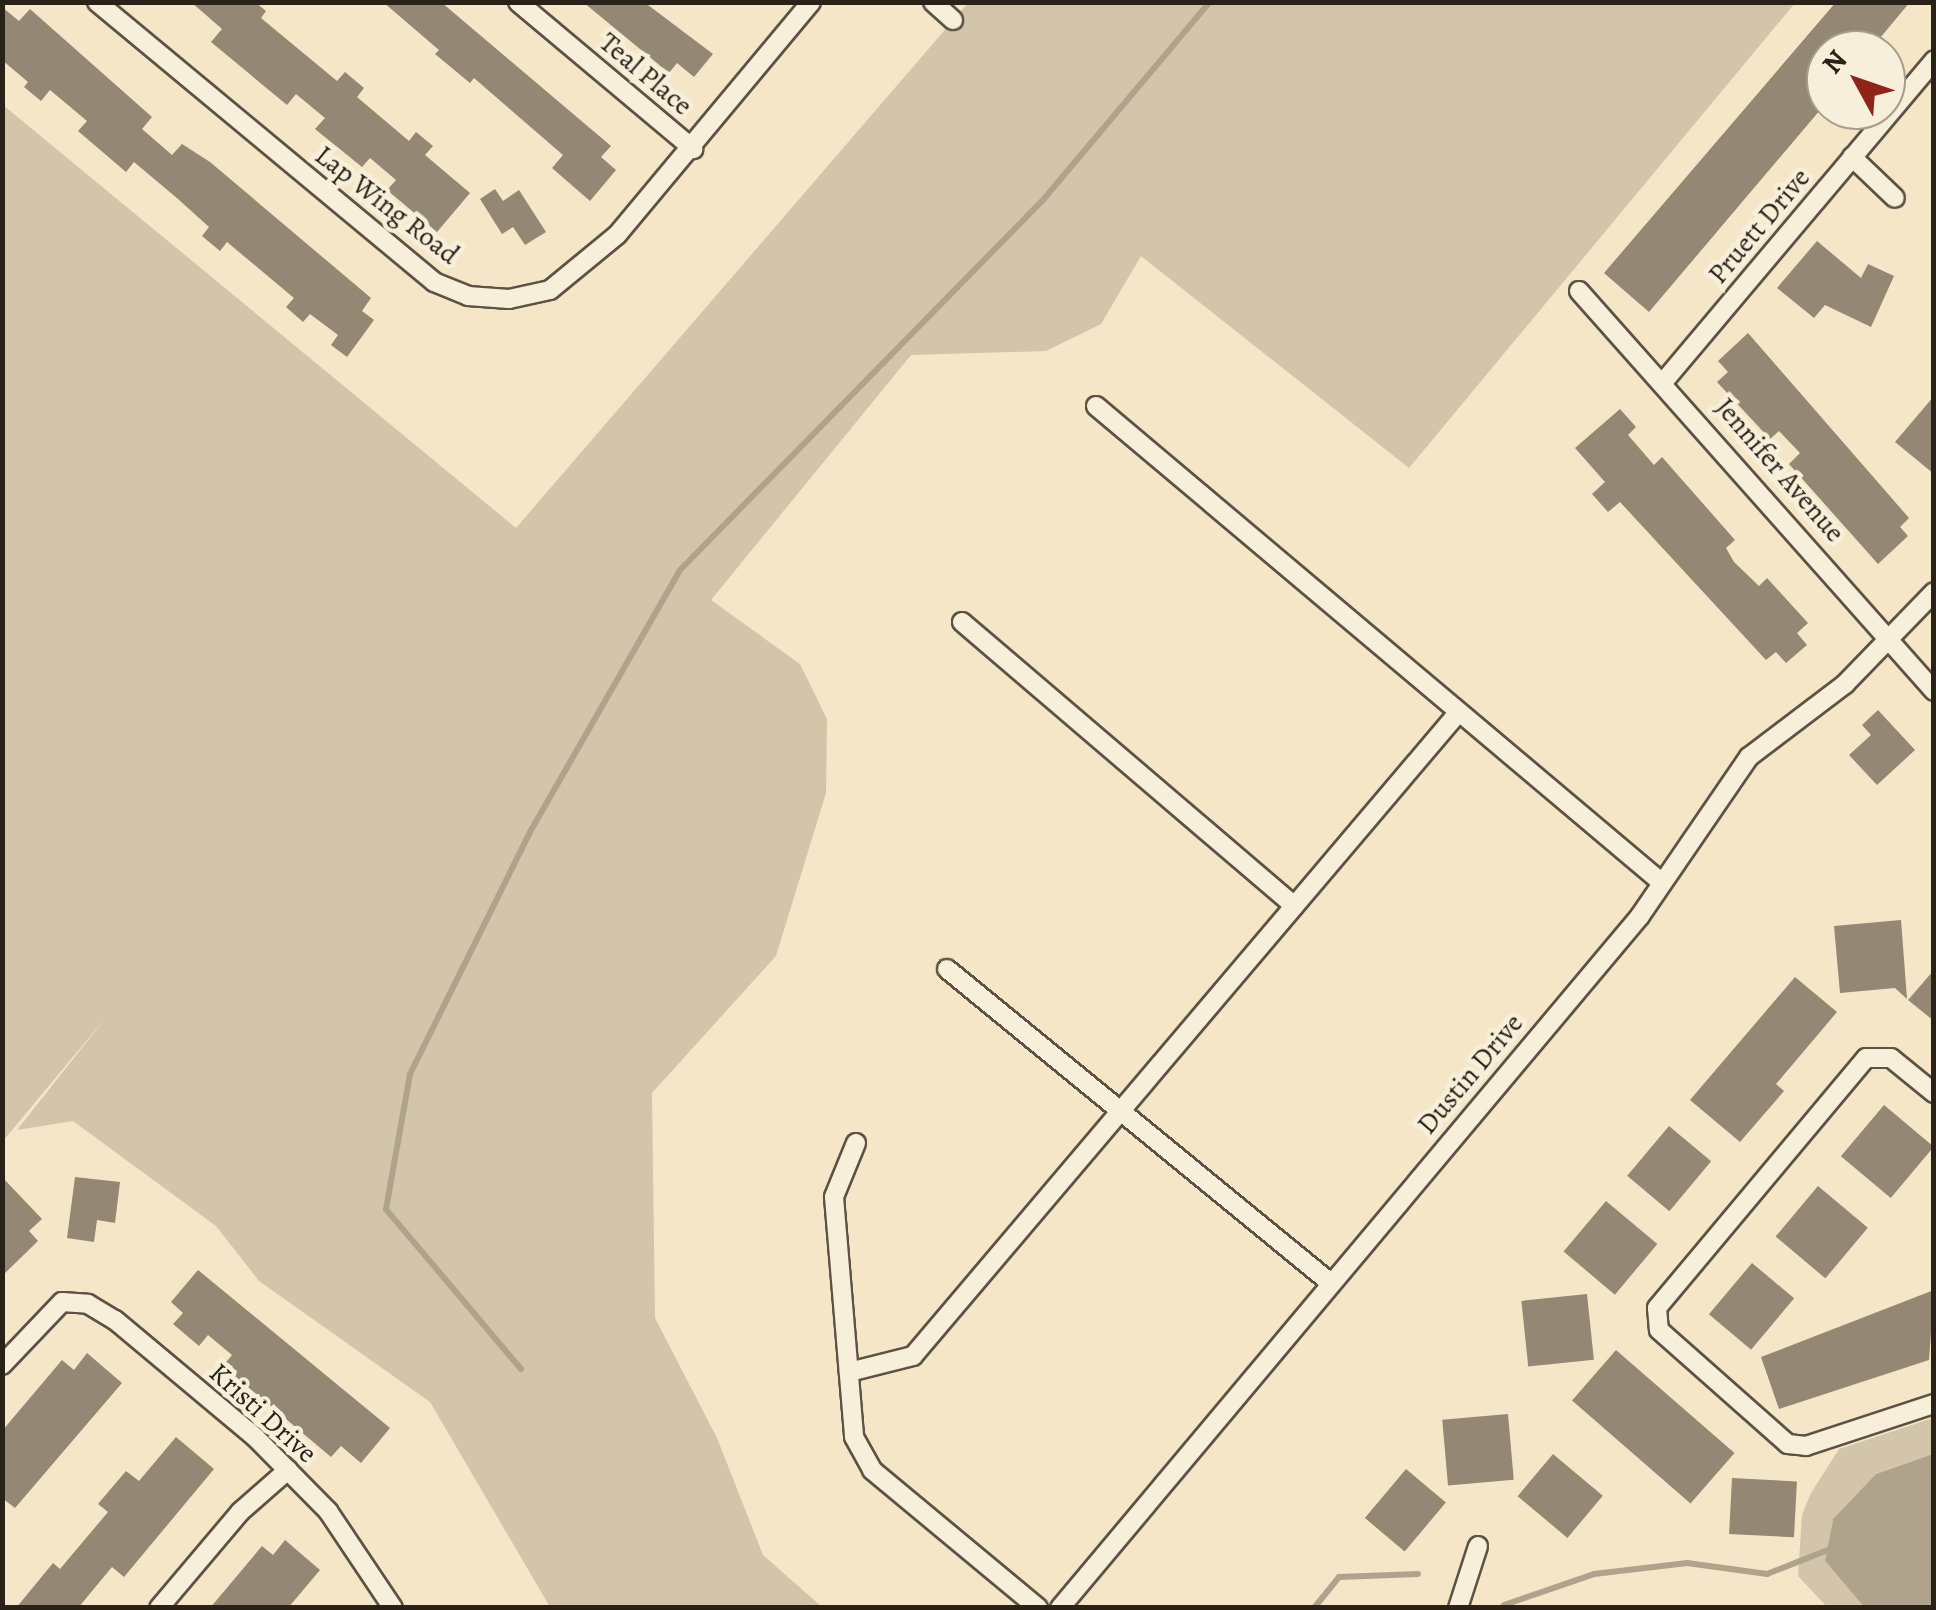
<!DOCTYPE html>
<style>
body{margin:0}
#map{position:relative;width:1936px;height:1610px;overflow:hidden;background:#f5e6c7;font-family:Alegreya,serif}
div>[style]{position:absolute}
.green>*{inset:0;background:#d2c5a9}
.water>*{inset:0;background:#b0a38c}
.stream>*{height:6px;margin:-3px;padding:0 3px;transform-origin:3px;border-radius:3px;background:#b0a38c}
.building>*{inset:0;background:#948773;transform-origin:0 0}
.roads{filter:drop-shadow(2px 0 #5d5244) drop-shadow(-2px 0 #5d5244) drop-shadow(0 2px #5d5244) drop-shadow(0 -2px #5d5244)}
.minor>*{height:18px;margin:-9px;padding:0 9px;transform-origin:9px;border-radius:9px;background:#f8efdb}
span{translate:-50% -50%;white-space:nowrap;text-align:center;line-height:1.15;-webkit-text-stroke:9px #f8efdb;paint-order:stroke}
.street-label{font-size:28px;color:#2a2118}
.frame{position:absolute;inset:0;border:5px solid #2a2118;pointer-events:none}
.north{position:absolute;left:1806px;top:30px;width:100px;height:100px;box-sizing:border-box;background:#f8efdb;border:2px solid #a69d8d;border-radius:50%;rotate:310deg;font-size:28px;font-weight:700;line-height:40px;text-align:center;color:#2a2118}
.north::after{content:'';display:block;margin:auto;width:35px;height:45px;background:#8f2418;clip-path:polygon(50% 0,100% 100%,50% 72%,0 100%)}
</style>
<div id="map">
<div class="green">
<i style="clip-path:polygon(968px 3px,1795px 3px,1409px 468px,1141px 256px,1101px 324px,1046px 351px,911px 355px,711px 600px,800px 664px,827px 719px,826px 793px,776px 956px,652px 1093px,655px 1318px,717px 1438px,763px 1555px,822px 1607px,550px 1607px,430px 1402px,259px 1281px,216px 1226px,73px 1121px,17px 1130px,107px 1016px,3px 1141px,3px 105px,516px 528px)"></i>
<i style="clip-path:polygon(1933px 1418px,1933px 1454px,1876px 1474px,1833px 1519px,1825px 1561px,1864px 1607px,1827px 1607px,1798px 1576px,1802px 1515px,1811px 1493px,1839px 1449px)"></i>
</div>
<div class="water">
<i style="clip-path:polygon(1933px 1454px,1933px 1607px,1864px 1607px,1825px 1561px,1833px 1519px,1876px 1474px)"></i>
</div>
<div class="stream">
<i style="left:521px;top:1369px;width:209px;rotate:-130.2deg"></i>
<i style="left:386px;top:1209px;width:137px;rotate:-79.9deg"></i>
<i style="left:410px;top:1074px;width:270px;rotate:-63.6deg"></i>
<i style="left:530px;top:832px;width:302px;rotate:-60.2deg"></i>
<i style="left:680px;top:570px;width:518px;rotate:-45.55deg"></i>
<i style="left:1043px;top:200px;width:259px;rotate:-49.9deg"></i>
<i style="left:1504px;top:1605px;width:95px;rotate:-19deg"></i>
<i style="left:1594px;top:1574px;width:94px;rotate:-6.7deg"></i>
<i style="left:1687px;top:1563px;width:81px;rotate:7.8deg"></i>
<i style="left:1767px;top:1574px;width:66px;rotate:-21.5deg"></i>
<i style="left:1314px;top:1608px;width:40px;rotate:-51deg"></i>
<i style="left:1339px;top:1577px;width:79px;rotate:-2.2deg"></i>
</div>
<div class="building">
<i style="clip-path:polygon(191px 2px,255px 2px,266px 11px,261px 18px,337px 81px,345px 72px,364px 88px,357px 97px,409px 141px,416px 132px,433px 146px,425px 155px,470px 193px,437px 232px,387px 190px,396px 180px,370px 158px,362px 167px,315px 129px,325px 118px,296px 94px,287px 105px,211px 42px,222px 29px)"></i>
<i style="clip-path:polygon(383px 2px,441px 2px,611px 146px,601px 157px,616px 170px,590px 201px,552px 168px,563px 155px,474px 78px,470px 83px,435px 54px,439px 50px)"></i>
<i style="clip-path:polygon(583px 2px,644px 2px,713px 54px,694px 77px,677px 63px,669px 73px)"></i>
<i style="clip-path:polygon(1836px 2px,1910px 2px,1870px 50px,1826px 50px,1826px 103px,1649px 312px,1604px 273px)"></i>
<i style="clip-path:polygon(2px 7px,19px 21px,30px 9px,152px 117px,142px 129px,172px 155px,182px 144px,210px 162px,371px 298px,362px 311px,374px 320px,347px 357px,331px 345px,338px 335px,310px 314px,303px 322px,286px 307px,294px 298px,227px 242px,220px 251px,202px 236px,209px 227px,178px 199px,134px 162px,126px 172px,78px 131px,87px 121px,50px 90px,41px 101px,24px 87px,28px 82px,2px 60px)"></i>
<i style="clip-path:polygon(495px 189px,503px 201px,519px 190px,546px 232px,525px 245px,513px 227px,502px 234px,480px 199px)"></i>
<i style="clip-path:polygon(1817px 241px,1861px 278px,1868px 264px,1894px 276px,1871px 327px,1825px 305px,1814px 318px,1777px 288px)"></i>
<i style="clip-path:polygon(1748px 333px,1909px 518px,1900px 527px,1908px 536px,1878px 564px,1789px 464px,1800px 453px,1779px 431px,1770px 439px,1717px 382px,1728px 372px,1718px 361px)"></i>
<i style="clip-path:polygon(1934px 396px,1934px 474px,1895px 442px)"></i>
<i style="clip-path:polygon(1620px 409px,1636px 427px,1628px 435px,1654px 465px,1662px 457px,1735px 540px,1726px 548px,1734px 562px,1759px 586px,1767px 578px,1808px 623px,1797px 633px,1807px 645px,1786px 663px,1776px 652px,1766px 660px,1620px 502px,1608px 512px,1592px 494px,1605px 482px,1575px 448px)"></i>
<i style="clip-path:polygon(1878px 710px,1915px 750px,1877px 785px,1849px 755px,1871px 735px,1862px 725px)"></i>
<i style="clip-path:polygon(1901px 920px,1907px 999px,1895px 988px,1840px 993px,1834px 926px)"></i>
<i style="clip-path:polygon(1934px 970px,1934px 1021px,1908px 1000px)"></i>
<i style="clip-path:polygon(1795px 977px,1837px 1012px,1776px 1084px,1784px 1091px,1740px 1142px,1690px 1100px)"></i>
<i style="left:1884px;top:1105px;width:65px;height:67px;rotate:40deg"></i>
<i style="left:1669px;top:1126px;width:55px;height:65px;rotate:40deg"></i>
<i style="clip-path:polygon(2px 1177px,42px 1219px,29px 1231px,38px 1241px,2px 1276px)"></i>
<i style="clip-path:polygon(75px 1177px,120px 1182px,115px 1223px,97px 1220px,94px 1242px,67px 1238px)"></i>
<i style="left:1818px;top:1186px;width:65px;height:66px;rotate:40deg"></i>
<i style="left:1606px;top:1201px;width:67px;height:66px;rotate:40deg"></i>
<i style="left:1752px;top:1263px;width:55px;height:67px;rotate:40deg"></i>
<i style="clip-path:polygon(198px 1270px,390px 1428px,361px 1463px,341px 1446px,331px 1457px,223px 1366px,232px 1355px,208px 1335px,199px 1346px,173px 1324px,183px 1313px,171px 1302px)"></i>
<i style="clip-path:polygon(1934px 1290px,1929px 1360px,1779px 1409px,1761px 1357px)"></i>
<i style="left:1587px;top:1294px;width:66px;height:66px;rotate:84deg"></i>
<i style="left:1616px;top:1350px;width:157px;height:67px;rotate:41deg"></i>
<i style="clip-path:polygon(87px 1353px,122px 1383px,15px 1508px,2px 1498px,2px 1431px,62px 1360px,74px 1370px)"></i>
<i style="left:1508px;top:1414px;width:66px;height:66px;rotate:85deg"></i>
<i style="clip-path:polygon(176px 1437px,214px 1469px,124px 1577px,112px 1567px,78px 1608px,16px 1608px,53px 1563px,60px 1569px,108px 1512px,98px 1504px,126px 1471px,139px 1481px)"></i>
<i style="left:1553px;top:1454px;width:65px;height:55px;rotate:40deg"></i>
<i style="left:1406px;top:1469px;width:52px;height:64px;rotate:40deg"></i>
<i style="left:1732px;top:1478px;width:65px;height:56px;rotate:3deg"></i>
<i style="clip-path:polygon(285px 1540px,320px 1570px,288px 1608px,210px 1608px,262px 1546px,273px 1555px)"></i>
</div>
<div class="roads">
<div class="minor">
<i style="left:97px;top:2px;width:438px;rotate:39.7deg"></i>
<i style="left:434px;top:282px;width:37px;rotate:22deg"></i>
<i style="left:468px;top:296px;width:41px;rotate:4.2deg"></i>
<i style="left:509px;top:299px;width:42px;rotate:-12.4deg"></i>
<i style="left:550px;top:290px;width:87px;rotate:-39.4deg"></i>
<i style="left:617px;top:235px;width:303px;rotate:-50.2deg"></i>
<i style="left:518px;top:2px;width:229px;rotate:40deg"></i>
<i style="left:933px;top:2px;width:27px;rotate:42deg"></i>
<i style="left:1852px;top:157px;width:59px;rotate:43.6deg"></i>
<i style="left:1579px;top:291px;width:535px;rotate:48.41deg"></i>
<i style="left:1665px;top:380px;width:418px;rotate:-49.9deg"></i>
<i style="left:1096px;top:406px;width:739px;rotate:40.11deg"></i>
<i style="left:962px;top:622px;width:437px;rotate:40.5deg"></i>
<i style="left:947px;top:969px;width:495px;rotate:39.3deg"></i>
<i style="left:1934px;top:1093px;width:55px;rotate:-140.9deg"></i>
<i style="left:1891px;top:1058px;width:25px;rotate:180deg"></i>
<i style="left:1866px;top:1058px;width:326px;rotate:129.9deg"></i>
<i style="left:1657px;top:1308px;width:22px;rotate:85deg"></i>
<i style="left:1659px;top:1330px;width:172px;rotate:41.5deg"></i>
<i style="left:1788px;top:1444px;width:18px;rotate:6deg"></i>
<i style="left:1806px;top:1446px;width:135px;rotate:-18.2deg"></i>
<i style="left:856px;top:1143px;width:58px;rotate:112.2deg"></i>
<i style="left:834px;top:1197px;width:241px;rotate:85.2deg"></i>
<i style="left:854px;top:1437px;width:38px;rotate:61deg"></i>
<i style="left:872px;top:1470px;width:216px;rotate:39.7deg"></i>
<i style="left:2px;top:1365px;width:87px;rotate:-46.4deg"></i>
<i style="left:62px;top:1302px;width:26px;rotate:4deg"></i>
<i style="left:88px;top:1304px;width:31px;rotate:31deg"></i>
<i style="left:115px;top:1320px;width:184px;rotate:39.9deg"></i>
<i style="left:256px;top:1438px;width:103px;rotate:45.4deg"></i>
<i style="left:328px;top:1511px;width:117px;rotate:56.2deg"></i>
<i style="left:849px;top:1372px;width:66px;rotate:-14deg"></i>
<i style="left:913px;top:1356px;width:843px;rotate:-49.72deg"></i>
<i style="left:159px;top:1608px;width:126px;rotate:-49.8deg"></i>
<i style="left:240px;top:1512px;width:64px;rotate:-41.2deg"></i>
<i style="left:1060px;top:1608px;width:903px;rotate:-50.03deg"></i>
<i style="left:1640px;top:916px;width:193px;rotate:-55.6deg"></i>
<i style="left:1749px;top:757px;width:121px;rotate:-37.2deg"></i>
<i style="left:1845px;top:684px;width:128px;rotate:-45.9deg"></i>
<i style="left:1458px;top:1608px;width:65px;rotate:-72.1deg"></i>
</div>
</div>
<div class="street-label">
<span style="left:646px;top:74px;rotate:40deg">Teal Place</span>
<span style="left:387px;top:205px;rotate:38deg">Lap Wing Road</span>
<span style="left:1759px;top:226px;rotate:-50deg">Pruett Drive</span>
<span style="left:1780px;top:470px;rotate:49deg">Jennifer Avenue</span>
<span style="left:1470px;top:1074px;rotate:-50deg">Dustin Drive</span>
<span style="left:263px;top:1413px;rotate:42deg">Kristi Drive</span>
</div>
<div class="frame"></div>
<div class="north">N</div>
</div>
